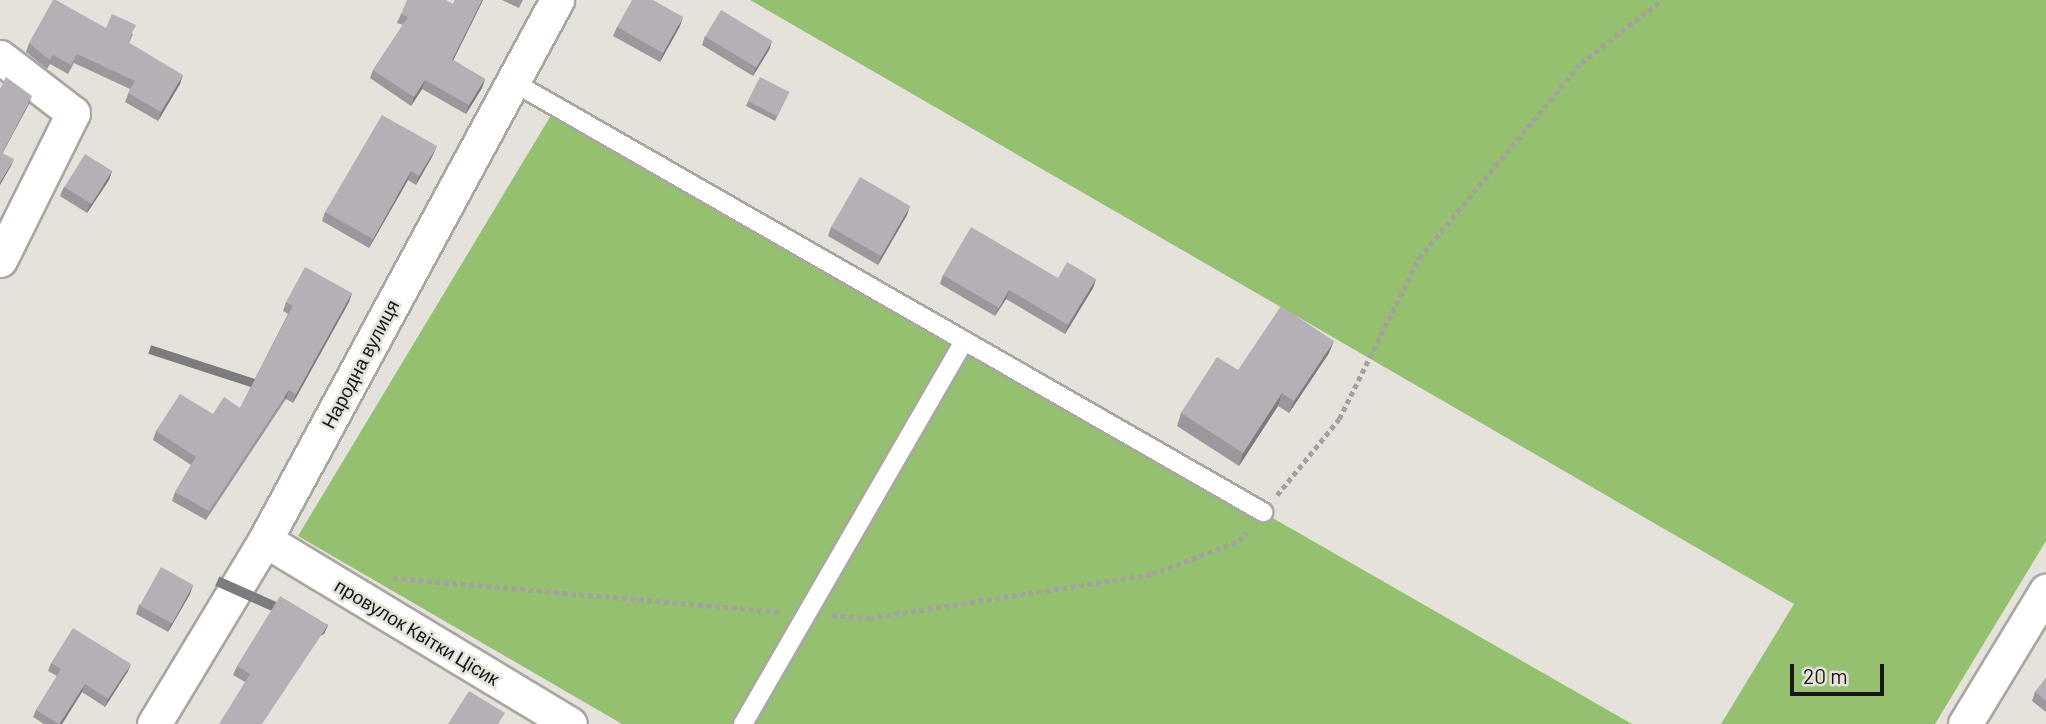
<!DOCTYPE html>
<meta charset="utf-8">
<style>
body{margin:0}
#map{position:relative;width:2046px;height:724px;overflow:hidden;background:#e4e2db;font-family:Barlow,sans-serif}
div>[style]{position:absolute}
.forest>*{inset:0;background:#95c06f}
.path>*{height:4.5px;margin-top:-2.25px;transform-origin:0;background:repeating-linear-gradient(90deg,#a3a29c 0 5px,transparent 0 8.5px)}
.roads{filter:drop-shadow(2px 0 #a9a7a1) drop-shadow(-2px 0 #a9a7a1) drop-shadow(0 2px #a9a7a1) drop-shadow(0 -2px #a9a7a1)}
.lane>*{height:18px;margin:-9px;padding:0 9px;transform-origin:9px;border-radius:9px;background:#fff}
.street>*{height:33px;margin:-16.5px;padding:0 16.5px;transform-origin:16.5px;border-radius:16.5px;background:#fff}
.wall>*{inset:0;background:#9b979d}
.shaded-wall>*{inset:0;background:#7e7b7f;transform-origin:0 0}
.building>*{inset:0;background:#b4b0b6;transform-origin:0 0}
span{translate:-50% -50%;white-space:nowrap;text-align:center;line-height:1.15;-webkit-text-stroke:5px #e4e2db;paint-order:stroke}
.street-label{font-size:19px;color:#181715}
.scale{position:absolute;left:1790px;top:664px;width:94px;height:32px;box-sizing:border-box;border:4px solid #181715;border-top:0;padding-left:9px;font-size:21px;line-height:24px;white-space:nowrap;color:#181715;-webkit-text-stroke:5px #e4e2db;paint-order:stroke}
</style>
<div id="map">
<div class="forest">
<i style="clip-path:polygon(750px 0,2046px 0,2046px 541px,1935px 724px,1721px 724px,1794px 604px)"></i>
<i style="clip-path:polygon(556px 107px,1632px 724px,622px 724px,298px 536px)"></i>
</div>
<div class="path">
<i style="left:1277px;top:495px;width:98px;rotate:-50.8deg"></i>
<i style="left:1339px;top:419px;width:180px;rotate:-63.6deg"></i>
<i style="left:1419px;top:258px;width:254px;rotate:-50.3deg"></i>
<i style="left:1581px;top:63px;width:103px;rotate:-37.9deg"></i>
<i style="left:393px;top:578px;width:390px;rotate:5deg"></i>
<i style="left:832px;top:615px;width:37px;rotate:5deg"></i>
<i style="left:869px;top:618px;width:286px;rotate:-8.8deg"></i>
<i style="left:1152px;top:574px;width:93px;rotate:-20.8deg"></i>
<i style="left:1239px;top:541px;width:12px;rotate:-48deg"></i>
</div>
<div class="roads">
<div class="lane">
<i style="left:513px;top:82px;width:865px;rotate:29.83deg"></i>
<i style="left:743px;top:724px;width:442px;rotate:-60deg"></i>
</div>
<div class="street">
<i style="left:0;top:57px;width:92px;rotate:37.5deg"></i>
<i style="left:73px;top:113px;width:164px;rotate:116.4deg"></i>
<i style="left:265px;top:540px;width:356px;rotate:31.1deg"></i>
<i style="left:154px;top:724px;width:215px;rotate:-58.9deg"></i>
<i style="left:265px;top:540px;width:614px;rotate:-61.6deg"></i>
<i style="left:1965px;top:724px;width:156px;rotate:-58.7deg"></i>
</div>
</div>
<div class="wall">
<i style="clip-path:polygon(455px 0,483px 0,453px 60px,485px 79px,482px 88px,466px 114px,422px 89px,411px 106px,370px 78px,373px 70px,403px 25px,397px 23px,401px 14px,453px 4px)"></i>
<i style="clip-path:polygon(502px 0,523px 0,519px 8px)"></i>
<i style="clip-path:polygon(680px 26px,660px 62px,613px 36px,617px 27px)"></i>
<i style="clip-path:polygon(106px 28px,133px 34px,129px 43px,180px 84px,158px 121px,125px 102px,130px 89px,74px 63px,68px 74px,50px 64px,47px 69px,26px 52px,29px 43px)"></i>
<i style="clip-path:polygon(705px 36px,772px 41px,769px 50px,753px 76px,702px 45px)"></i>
<i style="clip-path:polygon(789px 92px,775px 121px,746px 106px,748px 101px)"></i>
<i style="clip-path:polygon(433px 155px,416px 185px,408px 180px,369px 248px,322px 221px,325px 212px)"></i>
<i style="clip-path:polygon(112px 171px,109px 180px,87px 213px,60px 196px,64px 187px)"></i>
<i style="clip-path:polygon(907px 215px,878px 265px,828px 236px,831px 227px)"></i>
<i style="clip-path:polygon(943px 275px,1058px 278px,1096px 279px,1093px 288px,1065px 334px,1006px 299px,995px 316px,940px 284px)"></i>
<i style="clip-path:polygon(352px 293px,349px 302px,293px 403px,286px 399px,206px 520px,172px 501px,175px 492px,191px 465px,153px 440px,156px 431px,213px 414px,240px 408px,288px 314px,283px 311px,286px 302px)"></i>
<i style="clip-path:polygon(1329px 353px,1289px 413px,1278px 406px,1239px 466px,1177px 426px,1181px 413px,1238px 370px)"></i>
<i style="clip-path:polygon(193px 585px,190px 594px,168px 632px,136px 614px,139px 605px)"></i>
<i style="clip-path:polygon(328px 625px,324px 634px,245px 682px,233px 675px,237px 666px)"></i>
<i style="clip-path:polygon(51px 663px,128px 671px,105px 707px,82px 692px,62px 724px,44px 724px,33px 717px,36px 710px,57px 676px,48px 671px)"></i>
<i style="clip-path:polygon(2046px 678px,2046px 712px,2032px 701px,2035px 692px)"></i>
</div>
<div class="shaded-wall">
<i style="clip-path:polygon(482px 0,483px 0,449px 69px,452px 60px)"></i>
<i style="clip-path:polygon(683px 17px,680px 26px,660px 62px,663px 53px)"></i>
<i style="clip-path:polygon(772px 41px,769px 50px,753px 76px,756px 67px)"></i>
<i style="clip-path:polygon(183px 75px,180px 84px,158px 121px,161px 112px)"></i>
<i style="clip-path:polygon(485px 79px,482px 88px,466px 114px,469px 105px)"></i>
<i style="clip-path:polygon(425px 80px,422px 89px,411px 106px,414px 97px)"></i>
<i style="clip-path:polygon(32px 96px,29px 104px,0 158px,2px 153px)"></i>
<i style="clip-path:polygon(437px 146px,433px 155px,416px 185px,419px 176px)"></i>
<i style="clip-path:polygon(14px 159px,11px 166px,0 185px,0 182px)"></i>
<i style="clip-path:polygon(112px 171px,109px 180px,87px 213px,90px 204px)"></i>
<i style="clip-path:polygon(411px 171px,408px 180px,369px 248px,373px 239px)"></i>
<i style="clip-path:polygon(910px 206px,907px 215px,878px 265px,881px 256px)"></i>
<i style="clip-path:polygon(1096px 279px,1093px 288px,1065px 334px,1068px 325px)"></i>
<i style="clip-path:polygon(1009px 290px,1006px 299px,995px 316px,999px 308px)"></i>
<i style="clip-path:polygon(352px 293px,349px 302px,293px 403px,296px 394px)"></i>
<i style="clip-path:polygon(1334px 341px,1329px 353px,1289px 413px,1294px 401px)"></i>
<i style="left:289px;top:390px;width:9px;height:145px;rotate:108deg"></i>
<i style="clip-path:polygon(1282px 393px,1278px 406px,1239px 466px,1243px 453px)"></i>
<i style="clip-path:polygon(193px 585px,190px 594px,168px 632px,171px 624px)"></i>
<i style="left:328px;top:625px;width:10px;height:119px;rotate:114deg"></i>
<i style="clip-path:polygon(131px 664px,128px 671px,105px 707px,108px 699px)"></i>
<i style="clip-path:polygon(85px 684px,82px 692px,62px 724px,60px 724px)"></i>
</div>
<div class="building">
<i style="clip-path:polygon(53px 0,56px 0,106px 28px,112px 14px,136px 25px,128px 42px,183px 75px,161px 112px,128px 93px,135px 81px,77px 54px,71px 65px,53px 55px,50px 60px,29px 43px)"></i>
<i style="clip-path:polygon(407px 0,446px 0,453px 4px,455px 0,482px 0,452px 60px,485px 79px,469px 105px,425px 80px,414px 97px,373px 70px,408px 17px,401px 14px)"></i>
<i style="clip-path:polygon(632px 0,653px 0,683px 17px,663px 53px,617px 27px)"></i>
<i style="left:721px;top:10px;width:60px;height:31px;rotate:31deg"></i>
<i style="clip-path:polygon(6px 77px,32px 96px,2px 153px,14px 159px,0 182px,0 89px)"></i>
<i style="left:760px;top:77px;width:33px;height:27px;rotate:27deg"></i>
<i style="clip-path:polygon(382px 115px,437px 146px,419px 176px,411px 171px,373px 239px,325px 212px)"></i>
<i style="left:85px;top:154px;width:32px;height:39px;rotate:32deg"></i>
<i style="left:860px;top:177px;width:58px;height:58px;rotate:30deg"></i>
<i style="clip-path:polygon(971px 227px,1058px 278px,1067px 262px,1096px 279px,1068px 325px,1009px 290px,999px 308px,943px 275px)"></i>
<i style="clip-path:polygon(305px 267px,352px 293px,296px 394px,289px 390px,209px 511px,175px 492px,196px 457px,156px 431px,180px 394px,213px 414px,224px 397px,240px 408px,293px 306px,286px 302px)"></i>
<i style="clip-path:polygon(1281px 306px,1334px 341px,1294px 401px,1282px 393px,1243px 453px,1181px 413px,1217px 357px,1238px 370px)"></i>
<i style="left:161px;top:567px;width:37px;height:44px;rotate:29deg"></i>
<i style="clip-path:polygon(280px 596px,328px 625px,262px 724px,219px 724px,250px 674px,237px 666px)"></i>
<i style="clip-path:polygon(73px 628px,131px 664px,108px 699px,85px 684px,59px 724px,36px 710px,61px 669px,51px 663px)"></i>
<i style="clip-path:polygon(2046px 678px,2046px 701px,2035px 692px)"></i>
<i style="clip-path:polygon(469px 691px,505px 713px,498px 724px,448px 724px)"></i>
</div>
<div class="street-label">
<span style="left:360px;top:364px;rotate:-62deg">Народна вулиця</span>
<span style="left:417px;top:632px;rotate:31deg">провулок Квітки Цісик</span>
</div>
<div class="scale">20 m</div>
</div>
